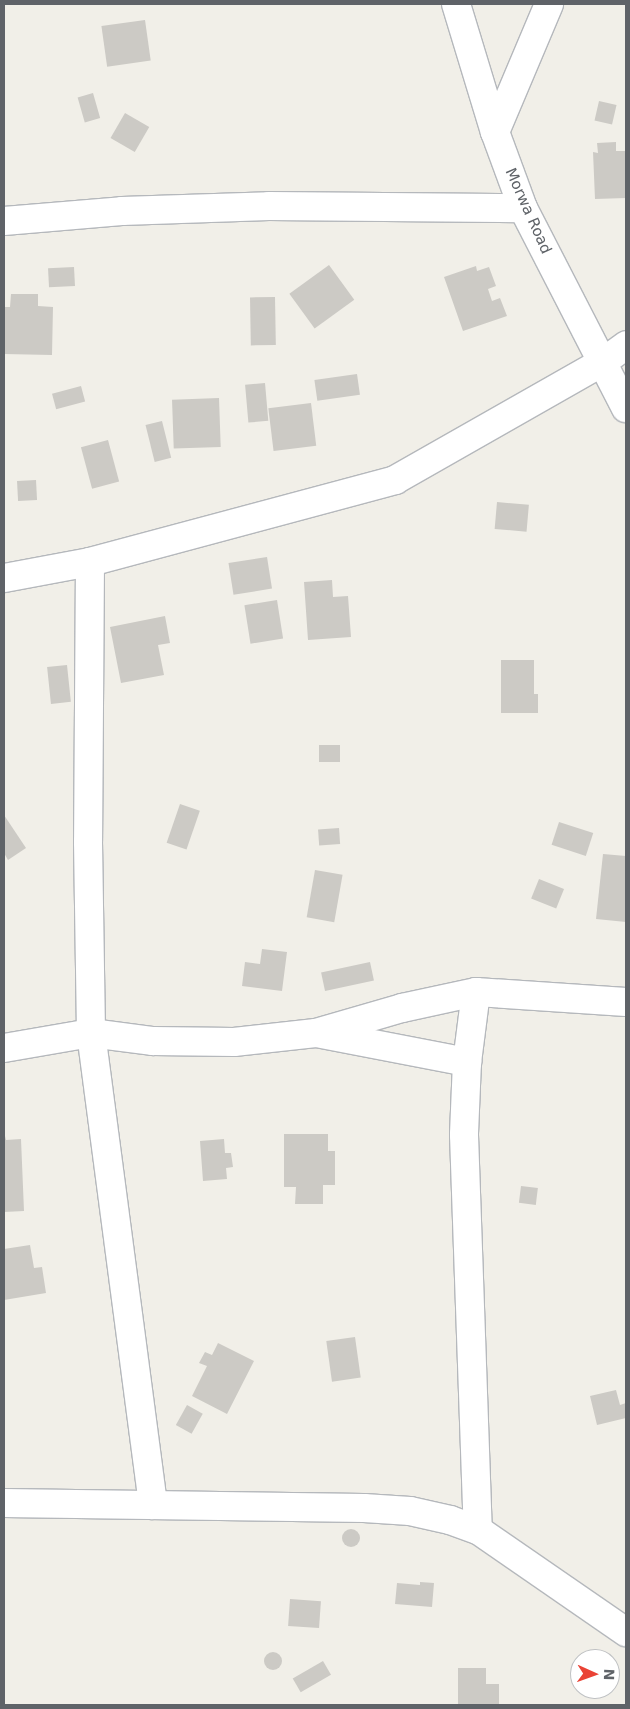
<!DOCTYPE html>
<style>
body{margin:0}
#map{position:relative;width:630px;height:1709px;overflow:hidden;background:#f1efe8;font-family:"DejaVu Sans",sans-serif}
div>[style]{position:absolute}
.building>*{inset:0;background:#cccac5;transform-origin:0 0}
.round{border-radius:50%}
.roads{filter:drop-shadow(1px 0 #b5b8bc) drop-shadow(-1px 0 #b5b8bc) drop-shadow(0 1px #b5b8bc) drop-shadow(0 -1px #b5b8bc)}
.street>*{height:28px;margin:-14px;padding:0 14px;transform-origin:14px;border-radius:14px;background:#fff}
.secondary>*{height:28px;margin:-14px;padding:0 14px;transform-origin:14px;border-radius:14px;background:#fff}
span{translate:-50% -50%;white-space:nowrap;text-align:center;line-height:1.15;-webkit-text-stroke:4px #fff;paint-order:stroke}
.street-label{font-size:15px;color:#5f6368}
.frame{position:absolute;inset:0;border:5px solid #5f6368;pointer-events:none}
.north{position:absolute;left:570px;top:1649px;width:50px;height:50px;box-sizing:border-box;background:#fff;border:1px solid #bfc1c3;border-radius:50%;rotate:92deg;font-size:14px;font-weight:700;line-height:20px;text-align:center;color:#5f6368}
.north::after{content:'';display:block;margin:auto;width:18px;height:22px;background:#ea4335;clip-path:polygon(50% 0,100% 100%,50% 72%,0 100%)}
</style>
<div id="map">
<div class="building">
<i style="left:145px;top:20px;width:41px;height:44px;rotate:82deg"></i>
<i style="left:93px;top:93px;width:26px;height:16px;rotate:74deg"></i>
<i style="left:599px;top:101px;width:18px;height:20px;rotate:13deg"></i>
<i style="left:125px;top:113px;width:28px;height:29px;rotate:30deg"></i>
<i style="clip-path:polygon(616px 142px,616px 151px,626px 151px,626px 198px,595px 199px,593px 152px,598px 153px,597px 143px)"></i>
<i style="left:329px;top:265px;width:43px;height:49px;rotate:54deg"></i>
<i style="clip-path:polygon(476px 266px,477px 271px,489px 267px,496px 286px,488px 289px,492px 301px,500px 298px,507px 316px,463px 331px,444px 277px)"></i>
<i style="left:74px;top:267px;width:19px;height:26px;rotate:87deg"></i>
<i style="clip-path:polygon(11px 294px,38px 294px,38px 306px,53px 307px,52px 355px,4px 354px,4px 307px,10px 307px)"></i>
<i style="left:275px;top:297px;width:48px;height:25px;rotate:89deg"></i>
<i style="left:357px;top:374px;width:21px;height:43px;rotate:82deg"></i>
<i style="left:265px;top:383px;width:38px;height:20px;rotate:85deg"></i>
<i style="left:81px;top:386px;width:16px;height:30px;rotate:75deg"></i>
<i style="left:219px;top:398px;width:49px;height:47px;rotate:88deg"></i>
<i style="left:311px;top:403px;width:43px;height:43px;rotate:83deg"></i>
<i style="left:162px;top:421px;width:38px;height:17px;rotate:76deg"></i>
<i style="left:108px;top:440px;width:43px;height:28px;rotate:75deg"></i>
<i style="left:36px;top:480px;width:20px;height:19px;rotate:87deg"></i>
<i style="left:497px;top:502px;width:32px;height:27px;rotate:5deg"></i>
<i style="left:267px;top:557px;width:32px;height:39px;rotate:81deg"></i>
<i style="clip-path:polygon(332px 580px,333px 597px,348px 596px,351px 637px,308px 640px,304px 582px)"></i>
<i style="left:277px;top:600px;width:39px;height:33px;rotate:81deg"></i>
<i style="clip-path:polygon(165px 616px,170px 643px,158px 645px,164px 675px,121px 683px,110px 627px)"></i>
<i style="clip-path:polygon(501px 660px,534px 660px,534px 694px,538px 694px,538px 713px,501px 713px)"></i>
<i style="left:67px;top:665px;width:37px;height:20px;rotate:84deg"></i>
<i style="left:319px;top:745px;width:21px;height:17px"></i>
<i style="left:180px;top:804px;width:21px;height:41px;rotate:19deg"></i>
<i style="clip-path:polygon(4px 815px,26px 848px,8px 860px,4px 853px)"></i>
<i style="left:559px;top:822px;width:36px;height:24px;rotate:18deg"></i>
<i style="left:339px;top:828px;width:16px;height:21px;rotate:86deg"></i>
<i style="clip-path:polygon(603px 854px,626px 856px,626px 922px,596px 919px)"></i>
<i style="left:315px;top:870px;width:28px;height:48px;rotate:10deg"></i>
<i style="left:539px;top:879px;width:27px;height:21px;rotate:22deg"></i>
<i style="clip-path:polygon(262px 949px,287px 952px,282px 991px,242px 986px,245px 962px,260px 964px)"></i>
<i style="left:370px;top:962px;width:19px;height:50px;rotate:78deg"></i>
<i style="clip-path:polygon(4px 1132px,6px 1140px,21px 1139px,24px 1211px,4px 1212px)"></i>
<i style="clip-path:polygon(284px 1134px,328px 1134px,328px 1151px,335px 1151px,335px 1185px,323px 1185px,323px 1204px,295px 1204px,296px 1187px,284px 1187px)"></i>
<i style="clip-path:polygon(224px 1139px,225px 1153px,231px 1153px,233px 1167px,226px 1168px,227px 1179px,203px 1181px,200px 1141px)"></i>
<i style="left:521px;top:1186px;width:17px;height:17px;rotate:7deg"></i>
<i style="clip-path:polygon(30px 1245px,34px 1268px,42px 1267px,46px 1293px,4px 1300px,4px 1249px)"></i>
<i style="left:355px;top:1337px;width:41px;height:29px;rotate:82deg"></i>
<i style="clip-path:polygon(218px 1343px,254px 1361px,227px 1414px,192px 1396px,207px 1366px,199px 1363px,205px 1352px,212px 1355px)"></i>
<i style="clip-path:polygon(616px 1390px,620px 1405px,626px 1403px,626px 1418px,597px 1425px,590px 1396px)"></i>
<i style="left:187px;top:1405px;width:18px;height:23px;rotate:29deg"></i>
<i class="round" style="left:342px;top:1529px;width:18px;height:18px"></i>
<i style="clip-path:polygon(420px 1582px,434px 1583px,432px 1607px,395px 1604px,397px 1583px,420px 1585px)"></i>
<i style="left:290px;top:1599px;width:31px;height:27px;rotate:4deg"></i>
<i class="round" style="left:264px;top:1652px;width:18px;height:18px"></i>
<i style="left:323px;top:1661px;width:16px;height:35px;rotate:60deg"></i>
<i style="clip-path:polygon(458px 1668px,486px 1668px,486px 1684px,499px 1684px,499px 1705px,458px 1705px)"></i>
</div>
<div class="roads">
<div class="street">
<i style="left:495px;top:132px;width:139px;rotate:-67.1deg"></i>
<i style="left:4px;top:221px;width:118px;rotate:-4.8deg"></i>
<i style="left:122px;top:211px;width:147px;rotate:-1.9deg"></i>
<i style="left:269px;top:206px;width:254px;rotate:0.5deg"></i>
<i style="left:90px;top:562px;width:280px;rotate:90.4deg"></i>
<i style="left:88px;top:842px;width:191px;rotate:89.1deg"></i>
<i style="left:91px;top:1033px;width:476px;rotate:82.5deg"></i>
<i style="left:4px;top:578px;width:87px;rotate:-10.5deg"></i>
<i style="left:90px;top:562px;width:316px;rotate:-15deg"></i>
<i style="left:395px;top:480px;width:239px;rotate:-29.6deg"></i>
<i style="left:603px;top:362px;width:29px;rotate:-36deg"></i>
<i style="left:476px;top:992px;width:71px;rotate:97.3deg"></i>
<i style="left:467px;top:1062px;width:73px;rotate:92.4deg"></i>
<i style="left:464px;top:1135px;width:395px;rotate:88deg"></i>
<i style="left:321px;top:1034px;width:149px;rotate:10.9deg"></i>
<i style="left:4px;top:1048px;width:88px;rotate:-9.8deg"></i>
<i style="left:91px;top:1033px;width:63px;rotate:7.4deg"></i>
<i style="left:153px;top:1041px;width:81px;rotate:0.7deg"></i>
<i style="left:234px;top:1042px;width:82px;rotate:-6.3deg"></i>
<i style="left:316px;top:1033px;width:90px;rotate:-16.2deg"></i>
<i style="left:402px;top:1008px;width:76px;rotate:-12.2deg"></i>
<i style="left:476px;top:992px;width:150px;rotate:3.8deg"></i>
<i style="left:4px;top:1503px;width:360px;rotate:0.8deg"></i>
<i style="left:364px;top:1508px;width:46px;rotate:3.7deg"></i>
<i style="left:410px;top:1511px;width:41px;rotate:12.7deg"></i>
<i style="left:450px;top:1520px;width:30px;rotate:20deg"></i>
<i style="left:478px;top:1530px;width:180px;rotate:34.6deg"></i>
</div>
<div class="secondary">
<i style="left:456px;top:4px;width:134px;rotate:73.1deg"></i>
<i style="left:495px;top:132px;width:81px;rotate:69.8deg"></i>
<i style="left:523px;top:208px;width:225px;rotate:62.8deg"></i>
</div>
</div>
<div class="street-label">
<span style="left:528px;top:211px;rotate:66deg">Morwa Road</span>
</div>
<div class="frame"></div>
<div class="north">N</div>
</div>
